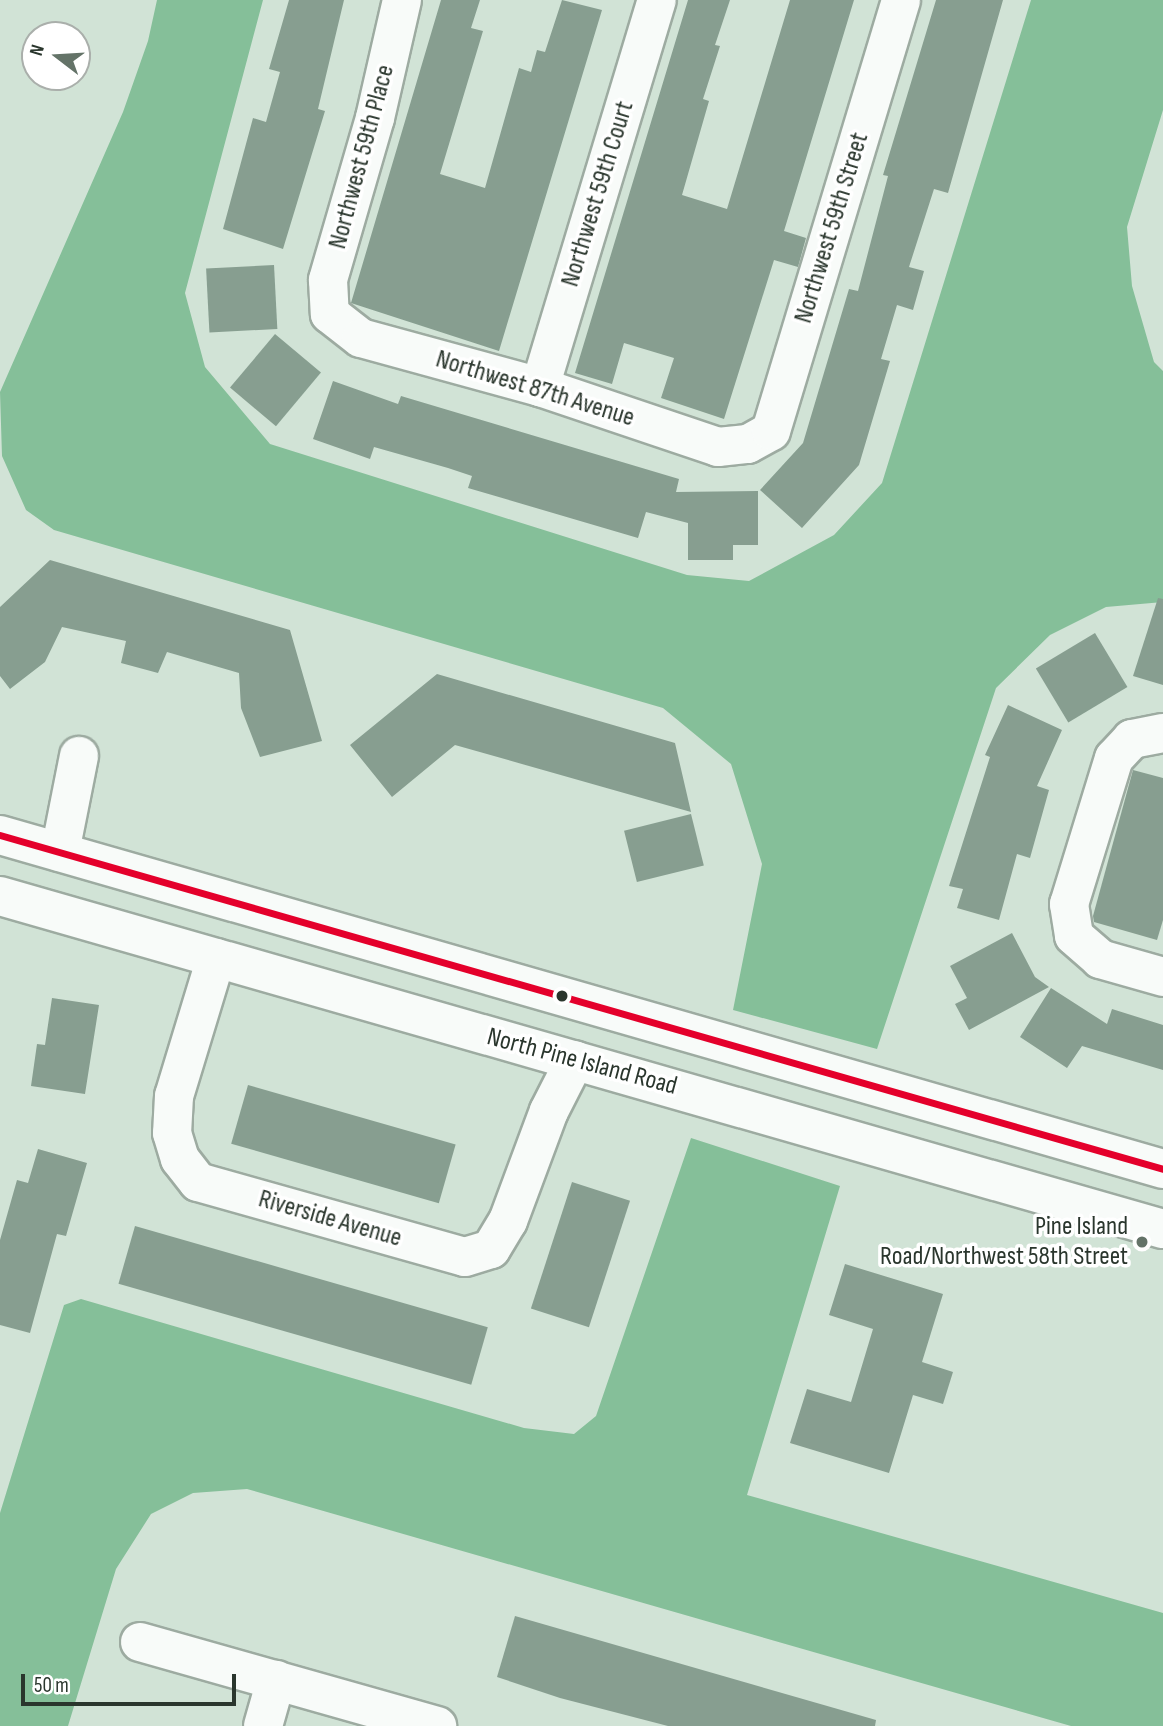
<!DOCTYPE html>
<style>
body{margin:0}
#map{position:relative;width:1163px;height:1726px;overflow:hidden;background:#d1e3d6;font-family:"Sofia Sans Condensed",sans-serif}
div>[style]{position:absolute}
.water>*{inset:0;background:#85bf99}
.building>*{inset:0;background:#879e90;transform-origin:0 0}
.roads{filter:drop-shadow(2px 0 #9daba1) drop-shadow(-2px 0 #9daba1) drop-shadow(0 2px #9daba1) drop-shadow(0 -2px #9daba1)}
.minor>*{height:38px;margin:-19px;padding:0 19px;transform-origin:19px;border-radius:19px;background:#f8fbf9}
.major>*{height:38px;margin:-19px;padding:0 19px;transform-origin:19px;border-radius:19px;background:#f8fbf9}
.bus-1>*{height:7px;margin:-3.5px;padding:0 3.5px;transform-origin:3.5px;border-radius:3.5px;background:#e4002b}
.dots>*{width:19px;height:19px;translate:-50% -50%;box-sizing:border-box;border:4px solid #fff;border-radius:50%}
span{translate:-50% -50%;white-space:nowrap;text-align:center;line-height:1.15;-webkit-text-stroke:7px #fff;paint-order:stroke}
.street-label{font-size:26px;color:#2a362d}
.poi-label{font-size:26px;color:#2a362d}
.right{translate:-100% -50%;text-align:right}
.north{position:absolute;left:21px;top:21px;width:70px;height:70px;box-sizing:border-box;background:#fff;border:2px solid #aaafab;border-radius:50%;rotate:287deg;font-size:19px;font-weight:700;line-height:28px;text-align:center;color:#2a362d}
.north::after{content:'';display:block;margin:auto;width:24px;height:32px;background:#647368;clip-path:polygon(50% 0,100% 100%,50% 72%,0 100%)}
.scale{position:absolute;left:21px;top:1674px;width:215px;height:32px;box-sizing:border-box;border:4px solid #2a362d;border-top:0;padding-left:9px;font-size:21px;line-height:24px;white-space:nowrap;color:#2a362d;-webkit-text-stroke:5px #fff;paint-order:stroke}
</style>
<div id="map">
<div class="water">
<i style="clip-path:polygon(157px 0,263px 0,185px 293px,205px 367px,270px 444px,687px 575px,749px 581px,834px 535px,882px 483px,1031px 0,1163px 0,1163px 110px,1127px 227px,1132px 286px,1154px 362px,1163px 371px,1163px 602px,1106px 607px,1050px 635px,996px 688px,877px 1049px,733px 1010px,762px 864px,731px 764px,663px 708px,54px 530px,26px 510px,2px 456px,0 392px,123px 112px,148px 41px)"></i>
<i style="clip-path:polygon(691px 1138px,840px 1186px,747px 1495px,1163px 1613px,1163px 1726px,1071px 1726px,247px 1489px,193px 1493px,151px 1514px,116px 1569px,68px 1726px,0 1726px,0 1513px,64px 1305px,81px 1299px,524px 1428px,574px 1434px,596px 1416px)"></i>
</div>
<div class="building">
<i style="clip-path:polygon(289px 0,344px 0,318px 109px,325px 111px,283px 249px,223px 229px,253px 118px,266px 122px,280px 72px,269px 69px)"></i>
<i style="clip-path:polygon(441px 0,480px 0,471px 28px,483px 31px,440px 174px,485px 188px,519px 68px,531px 72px,537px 50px,545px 52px,562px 0,602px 10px,499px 351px,351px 303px)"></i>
<i style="clip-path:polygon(688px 0,730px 0,715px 45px,720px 46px,703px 99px,709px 101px,682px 195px,727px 209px,790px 0,854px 0,784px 231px,806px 238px,798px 267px,774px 260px,724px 419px,661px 398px,674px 358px,624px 343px,612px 384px,575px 373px)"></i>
<i style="clip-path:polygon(936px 0,1003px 0,948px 193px,934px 189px,909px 267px,924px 271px,913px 310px,897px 305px,881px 359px,890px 361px,859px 465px,802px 528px,760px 490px,803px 443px,849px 289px,858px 291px,888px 176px,883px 175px)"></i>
<i style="left:274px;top:265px;width:64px;height:68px;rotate:87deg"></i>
<i style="left:275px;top:334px;width:60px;height:70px;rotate:40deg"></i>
<i style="clip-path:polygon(333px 381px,398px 404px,401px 396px,679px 479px,676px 492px,758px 491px,758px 545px,733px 545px,733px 560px,688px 560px,688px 523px,646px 512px,638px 538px,468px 488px,472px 476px,448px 468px,374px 447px,370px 459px,313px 439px)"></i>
<i style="clip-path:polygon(50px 560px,290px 630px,322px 741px,260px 757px,241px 708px,239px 673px,167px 652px,158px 673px,121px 663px,126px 641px,62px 627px,45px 662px,10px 689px,0 676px,0 607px)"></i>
<i style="clip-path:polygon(1158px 598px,1163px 599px,1163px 685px,1133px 676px)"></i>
<i style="left:1095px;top:633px;width:63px;height:69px;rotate:59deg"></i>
<i style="clip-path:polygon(437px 674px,675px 743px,691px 812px,455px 745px,392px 797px,350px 745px)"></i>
<i style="clip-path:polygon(1008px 705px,1062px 730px,1037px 786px,1049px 790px,1030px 858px,1017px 854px,999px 920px,957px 908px,963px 889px,949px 886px,990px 757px,985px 755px)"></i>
<i style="clip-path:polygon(1133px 770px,1163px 778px,1163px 920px,1157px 940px,1094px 922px,1093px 916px)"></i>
<i style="left:691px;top:814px;width:53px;height:69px;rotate:76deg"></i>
<i style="clip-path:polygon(1012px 933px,1035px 977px,1049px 987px,969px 1030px,955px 1004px,967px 998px,950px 966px)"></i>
<i style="clip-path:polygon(1051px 988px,1107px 1024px,1112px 1009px,1163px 1025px,1163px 1070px,1082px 1046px,1067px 1068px,1020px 1037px)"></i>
<i style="clip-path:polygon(52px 998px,99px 1005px,85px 1094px,31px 1086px,37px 1044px,45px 1045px)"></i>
<i style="left:248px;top:1085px;width:216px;height:61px;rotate:16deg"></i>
<i style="clip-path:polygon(38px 1149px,87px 1163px,66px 1236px,57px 1234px,30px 1333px,0 1325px,0 1240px,17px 1180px,28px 1183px)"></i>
<i style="left:572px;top:1182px;width:61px;height:133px;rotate:18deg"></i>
<i style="left:135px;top:1226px;width:367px;height:60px;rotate:16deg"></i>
<i style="clip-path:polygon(845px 1264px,943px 1294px,922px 1362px,953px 1372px,943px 1404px,913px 1395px,889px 1473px,790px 1443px,807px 1389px,851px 1402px,873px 1329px,829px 1315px)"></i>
<i style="clip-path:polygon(515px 1616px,876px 1720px,875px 1726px,668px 1726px,560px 1698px,497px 1677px)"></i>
</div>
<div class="roads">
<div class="minor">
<i style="left:402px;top:0;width:121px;rotate:102.9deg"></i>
<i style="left:375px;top:118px;width:169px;rotate:106.2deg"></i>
<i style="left:328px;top:280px;width:34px;rotate:87deg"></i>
<i style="left:330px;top:314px;width:39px;rotate:38deg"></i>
<i style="left:361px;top:338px;width:186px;rotate:15.3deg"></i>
<i style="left:540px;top:387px;width:188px;rotate:18.6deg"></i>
<i style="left:718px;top:447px;width:30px;rotate:-6deg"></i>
<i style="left:748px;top:444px;width:26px;rotate:-29deg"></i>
<i style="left:771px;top:431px;width:450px;rotate:-73.2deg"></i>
<i style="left:540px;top:387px;width:404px;rotate:-73.2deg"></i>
<i style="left:1163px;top:733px;width:32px;rotate:169deg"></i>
<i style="left:1132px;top:739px;width:26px;rotate:133deg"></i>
<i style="left:1114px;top:758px;width:153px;rotate:107.1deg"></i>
<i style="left:1069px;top:904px;width:32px;rotate:81deg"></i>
<i style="left:1074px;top:936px;width:35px;rotate:41deg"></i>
<i style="left:1100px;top:959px;width:66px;rotate:15.9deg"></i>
<i style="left:60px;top:852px;width:98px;rotate:-78.8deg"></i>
<i style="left:216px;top:958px;width:144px;rotate:106.9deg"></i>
<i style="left:174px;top:1096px;width:37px;rotate:93deg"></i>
<i style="left:172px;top:1133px;width:27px;rotate:73deg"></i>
<i style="left:180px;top:1159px;width:29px;rotate:52deg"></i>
<i style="left:198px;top:1182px;width:277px;rotate:15.7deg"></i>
<i style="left:465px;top:1257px;width:27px;rotate:-17deg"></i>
<i style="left:491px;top:1249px;width:33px;rotate:-59deg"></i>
<i style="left:508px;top:1221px;width:117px;rotate:-69.6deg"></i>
<i style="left:549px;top:1111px;width:57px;rotate:-63deg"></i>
<i style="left:140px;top:1642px;width:309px;rotate:15.8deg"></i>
<i style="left:263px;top:1726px;width:48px;rotate:-74.2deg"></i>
</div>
<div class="major">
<i style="left:0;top:835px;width:1210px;rotate:16.02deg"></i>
<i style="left:0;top:896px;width:1210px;rotate:15.98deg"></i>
</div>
</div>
<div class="bus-1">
<i style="left:0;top:835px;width:1210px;rotate:16.02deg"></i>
</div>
<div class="dots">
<i style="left:562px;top:996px;background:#2a362d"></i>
<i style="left:1142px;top:1242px;background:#647368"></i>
</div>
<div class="street-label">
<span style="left:362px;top:157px;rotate:-75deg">Northwest 59th Place</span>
<span style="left:598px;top:194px;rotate:-73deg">Northwest 59th Court</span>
<span style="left:832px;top:228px;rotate:-73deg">Northwest 59th Street</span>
<span style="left:535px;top:389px;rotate:17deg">Northwest 87th Avenue</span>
<span style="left:582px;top:1062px;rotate:15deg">North Pine Island Road</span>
<span style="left:330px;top:1219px;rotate:16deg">Riverside Avenue</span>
</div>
<div class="poi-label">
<span class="right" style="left:1128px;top:1242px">Pine Island<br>Road/Northwest 58th Street</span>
</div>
<div class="north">N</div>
<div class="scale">50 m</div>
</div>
